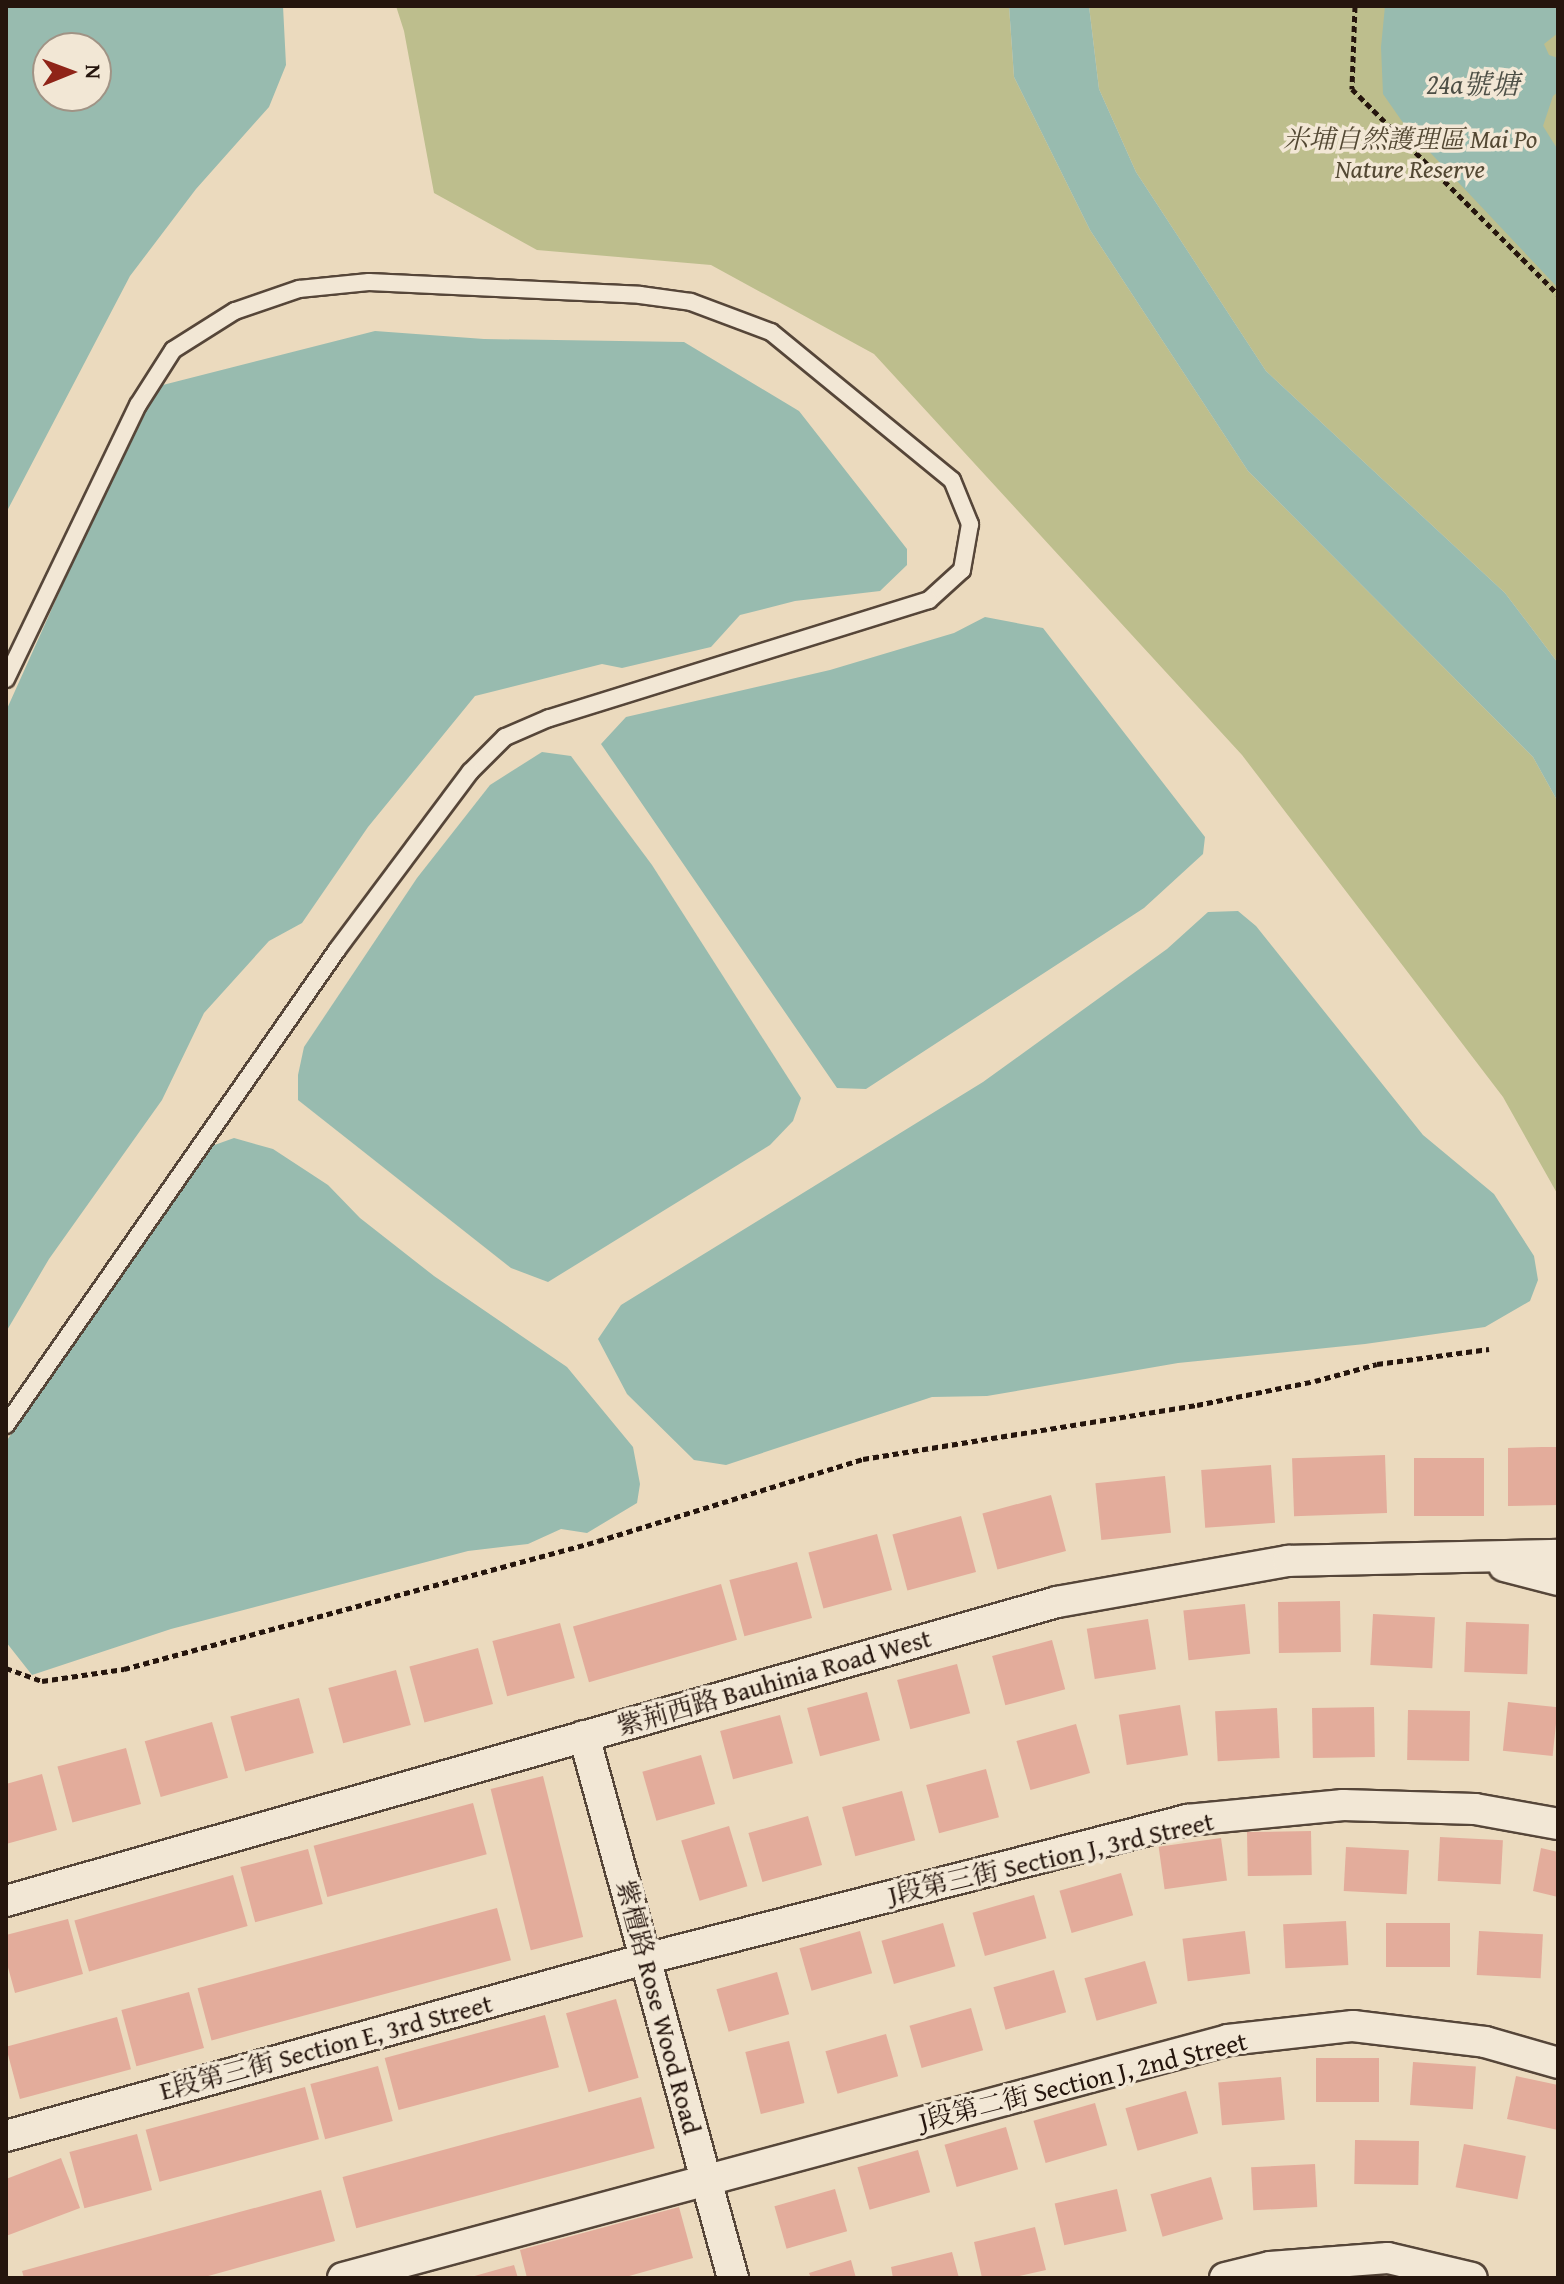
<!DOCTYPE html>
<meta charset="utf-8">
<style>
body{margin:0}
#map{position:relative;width:1564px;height:2284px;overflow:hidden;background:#ebdabe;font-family:"Gentium Book Plus","Noto Serif TC",serif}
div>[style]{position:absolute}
.green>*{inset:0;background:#bdbe8d}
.water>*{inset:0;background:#98bbaf}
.building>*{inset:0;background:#e3ac9b;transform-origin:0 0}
.path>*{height:5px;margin-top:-2.5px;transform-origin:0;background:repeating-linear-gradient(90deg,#25150d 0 6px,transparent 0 10px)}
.roads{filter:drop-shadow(2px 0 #564639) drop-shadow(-2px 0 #564639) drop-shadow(0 2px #564639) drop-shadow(0 -2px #564639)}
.service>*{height:16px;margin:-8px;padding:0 8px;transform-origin:8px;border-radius:8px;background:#f2e7d5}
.minor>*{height:30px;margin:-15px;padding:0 15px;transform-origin:15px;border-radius:15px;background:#f2e7d5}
span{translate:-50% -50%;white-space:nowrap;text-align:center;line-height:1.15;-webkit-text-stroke:7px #f2e7d5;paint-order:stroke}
.park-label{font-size:26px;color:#534833;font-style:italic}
.street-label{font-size:26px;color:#25150d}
.water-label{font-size:28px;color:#4d4f46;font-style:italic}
.frame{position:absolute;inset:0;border:8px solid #25150d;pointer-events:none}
.north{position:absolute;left:32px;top:32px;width:80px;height:80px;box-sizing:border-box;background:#f2e7d5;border:2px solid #a09385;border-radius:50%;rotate:89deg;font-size:22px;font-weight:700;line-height:32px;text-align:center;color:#25150d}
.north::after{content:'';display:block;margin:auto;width:28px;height:36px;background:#8f2418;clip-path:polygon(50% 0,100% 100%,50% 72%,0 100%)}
</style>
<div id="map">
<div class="green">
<i style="clip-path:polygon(396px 6px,1009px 6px,1014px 77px,1090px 230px,1248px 471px,1533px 757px,1558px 802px,1558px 1195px,1503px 1097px,1242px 755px,874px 354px,711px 265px,537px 250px,434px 193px,404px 31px)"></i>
<i style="clip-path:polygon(1089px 6px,1558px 6px,1558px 663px,1505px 593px,1266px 371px,1136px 172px,1099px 89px)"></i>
</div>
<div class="water">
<i style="clip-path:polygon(evenodd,6px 6px,283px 6px,286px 65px,269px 107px,196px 189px,130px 276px,6px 513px,6px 6px,96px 48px,96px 96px,48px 96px,48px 48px,96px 48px)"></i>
<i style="clip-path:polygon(1009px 6px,1089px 6px,1099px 89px,1136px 172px,1266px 371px,1505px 593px,1558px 663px,1558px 802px,1533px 757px,1248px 471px,1090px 230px,1014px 77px)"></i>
<i style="clip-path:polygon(1385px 6px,1558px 6px,1558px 33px,1544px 44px,1549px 55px,1558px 58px,1558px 92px,1553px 96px,1543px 126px,1558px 150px,1558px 288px,1406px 127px,1383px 94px,1381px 47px)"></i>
<i style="clip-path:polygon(375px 331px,484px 339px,684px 342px,799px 411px,907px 549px,907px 565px,880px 591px,795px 601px,740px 615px,711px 647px,622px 668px,602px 664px,475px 696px,368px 827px,302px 923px,269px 941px,204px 1013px,162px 1100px,49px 1259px,6px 1332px,6px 711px,151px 388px)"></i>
<i style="clip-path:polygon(985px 617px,1043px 628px,1205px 837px,1203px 854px,1144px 908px,866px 1089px,837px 1088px,601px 744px,626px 717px,830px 670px,954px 633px)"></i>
<i style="clip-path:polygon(542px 752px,571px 756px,652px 865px,801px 1098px,793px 1121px,770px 1145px,548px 1282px,511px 1268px,298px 1100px,298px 1075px,304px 1047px,417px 878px,490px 785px)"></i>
<i style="clip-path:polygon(1238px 911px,1256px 926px,1423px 1135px,1494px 1194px,1534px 1256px,1538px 1280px,1530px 1301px,1485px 1327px,1365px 1344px,1178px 1363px,987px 1396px,932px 1397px,726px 1465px,694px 1460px,627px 1394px,598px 1339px,621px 1305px,983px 1082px,1167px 949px,1208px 912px)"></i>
<i style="clip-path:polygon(234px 1138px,273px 1149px,328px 1185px,360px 1218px,434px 1276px,567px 1367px,633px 1447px,640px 1484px,637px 1503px,587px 1533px,561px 1529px,528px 1544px,468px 1551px,171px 1629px,32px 1675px,6px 1642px,6px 1442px,174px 1181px,209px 1147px)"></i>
</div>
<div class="building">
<i style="clip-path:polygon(1542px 1447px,1558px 1447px,1558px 1505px,1508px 1506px,1508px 1448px)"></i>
<i style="left:1385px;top:1455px;width:58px;height:93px;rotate:88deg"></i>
<i style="left:1414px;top:1458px;width:70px;height:58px"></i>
<i style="left:1271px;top:1465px;width:58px;height:70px;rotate:86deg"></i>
<i style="left:1165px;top:1476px;width:57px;height:70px;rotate:84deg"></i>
<i style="left:1051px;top:1495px;width:58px;height:71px;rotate:75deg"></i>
<i style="left:961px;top:1516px;width:58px;height:71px;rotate:75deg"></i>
<i style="left:877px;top:1534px;width:58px;height:71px;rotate:75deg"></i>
<i style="left:797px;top:1562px;width:58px;height:70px;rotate:75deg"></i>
<i style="left:721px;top:1584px;width:58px;height:154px;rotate:74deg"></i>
<i style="left:1340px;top:1601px;width:51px;height:62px;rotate:89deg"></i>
<i style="left:1245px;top:1604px;width:50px;height:62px;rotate:84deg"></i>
<i style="left:1373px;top:1614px;width:62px;height:51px;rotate:3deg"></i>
<i style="left:1148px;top:1619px;width:51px;height:62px;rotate:81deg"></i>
<i style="left:1466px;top:1622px;width:63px;height:50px;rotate:2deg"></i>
<i style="left:560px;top:1623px;width:57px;height:70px;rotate:75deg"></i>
<i style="left:1052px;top:1640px;width:51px;height:62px;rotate:75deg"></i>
<i style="left:478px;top:1648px;width:58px;height:71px;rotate:75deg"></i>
<i style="left:957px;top:1664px;width:51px;height:62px;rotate:75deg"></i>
<i style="left:396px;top:1670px;width:57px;height:70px;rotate:75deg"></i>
<i style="left:867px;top:1692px;width:50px;height:62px;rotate:75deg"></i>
<i style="left:299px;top:1698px;width:57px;height:71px;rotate:75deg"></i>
<i style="left:1508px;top:1702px;width:50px;height:49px;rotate:6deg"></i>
<i style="left:1180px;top:1705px;width:51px;height:62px;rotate:81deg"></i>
<i style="left:1374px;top:1707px;width:50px;height:62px;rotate:89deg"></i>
<i style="left:1277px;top:1708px;width:50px;height:62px;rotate:87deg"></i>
<i style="left:1408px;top:1710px;width:62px;height:50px;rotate:1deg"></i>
<i style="left:780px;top:1715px;width:50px;height:62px;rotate:75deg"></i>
<i style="left:212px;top:1722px;width:58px;height:70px;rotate:74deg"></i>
<i style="left:1076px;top:1724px;width:51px;height:62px;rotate:74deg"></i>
<i style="left:126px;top:1748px;width:58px;height:71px;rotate:75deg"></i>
<i style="left:701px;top:1755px;width:51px;height:61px;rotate:74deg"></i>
<i style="left:986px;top:1769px;width:50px;height:62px;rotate:75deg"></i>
<i style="clip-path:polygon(42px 1774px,57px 1830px,6px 1844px,6px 1784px)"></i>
<i style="left:543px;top:1776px;width:166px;height:54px;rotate:76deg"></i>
<i style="left:902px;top:1791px;width:51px;height:62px;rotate:75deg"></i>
<i style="left:473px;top:1803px;width:53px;height:165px;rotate:75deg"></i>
<i style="left:808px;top:1816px;width:51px;height:62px;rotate:74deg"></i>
<i style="left:729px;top:1826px;width:63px;height:50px;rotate:73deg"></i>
<i style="left:1311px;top:1831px;width:44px;height:64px;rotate:89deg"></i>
<i style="left:1440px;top:1837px;width:63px;height:44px;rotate:3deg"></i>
<i style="left:1221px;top:1838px;width:43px;height:63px;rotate:82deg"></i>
<i style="left:1346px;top:1847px;width:63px;height:44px;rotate:3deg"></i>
<i style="clip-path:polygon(1541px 1848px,1558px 1852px,1558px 1897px,1533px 1891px)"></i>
<i style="left:308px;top:1849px;width:57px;height:70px;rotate:75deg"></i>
<i style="left:1121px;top:1873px;width:44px;height:64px;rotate:74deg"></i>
<i style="left:233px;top:1875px;width:53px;height:165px;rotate:74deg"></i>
<i style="left:1034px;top:1895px;width:45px;height:64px;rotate:74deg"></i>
<i style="left:497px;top:1908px;width:54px;height:310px;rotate:75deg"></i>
<i style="clip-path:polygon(68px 1919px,83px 1974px,15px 1993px,6px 1960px,6px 1935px)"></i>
<i style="left:1346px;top:1921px;width:44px;height:63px;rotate:87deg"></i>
<i style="left:943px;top:1923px;width:45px;height:64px;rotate:74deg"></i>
<i style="left:1386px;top:1923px;width:64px;height:44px"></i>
<i style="left:860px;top:1931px;width:44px;height:63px;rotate:74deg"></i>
<i style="left:1245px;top:1931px;width:43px;height:63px;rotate:83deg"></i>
<i style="left:1479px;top:1931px;width:64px;height:44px;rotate:3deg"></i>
<i style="left:1145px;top:1961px;width:44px;height:63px;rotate:74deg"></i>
<i style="left:1054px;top:1970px;width:44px;height:63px;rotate:74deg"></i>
<i style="left:777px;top:1972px;width:44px;height:63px;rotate:74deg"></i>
<i style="left:189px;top:1992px;width:58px;height:70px;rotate:75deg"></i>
<i style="left:616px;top:1999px;width:82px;height:52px;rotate:74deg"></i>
<i style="left:971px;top:2008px;width:44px;height:64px;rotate:74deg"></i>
<i style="left:545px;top:2015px;width:54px;height:166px;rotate:75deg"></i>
<i style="left:117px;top:2017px;width:54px;height:115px;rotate:75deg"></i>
<i style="left:886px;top:2034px;width:44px;height:63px;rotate:74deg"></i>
<i style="left:789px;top:2041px;width:64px;height:45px;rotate:76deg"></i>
<i style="left:1379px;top:2058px;width:44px;height:63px;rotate:90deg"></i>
<i style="left:1413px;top:2062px;width:63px;height:43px;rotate:4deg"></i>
<i style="left:378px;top:2066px;width:57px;height:70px;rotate:75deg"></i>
<i style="clip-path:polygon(1516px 2076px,1558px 2085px,1558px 2130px,1507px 2119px)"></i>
<i style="left:1281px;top:2077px;width:43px;height:63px;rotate:85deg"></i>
<i style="left:305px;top:2087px;width:54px;height:165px;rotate:75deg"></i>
<i style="left:1186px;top:2091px;width:44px;height:63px;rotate:74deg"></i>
<i style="left:641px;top:2097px;width:53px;height:309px;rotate:75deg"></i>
<i style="left:1095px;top:2103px;width:44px;height:64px;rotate:74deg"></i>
<i style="left:1006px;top:2127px;width:44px;height:64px;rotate:74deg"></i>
<i style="left:137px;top:2134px;width:58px;height:70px;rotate:75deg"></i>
<i style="left:1355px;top:2140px;width:64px;height:44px;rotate:1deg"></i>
<i style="left:1464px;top:2144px;width:63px;height:44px;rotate:11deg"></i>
<i style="left:918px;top:2150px;width:44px;height:63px;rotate:74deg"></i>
<i style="clip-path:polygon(61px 2158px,80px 2208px,6px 2236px,6px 2179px)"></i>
<i style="left:1315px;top:2164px;width:43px;height:64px;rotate:87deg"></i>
<i style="left:1211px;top:2177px;width:44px;height:63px;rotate:74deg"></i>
<i style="left:835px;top:2189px;width:44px;height:63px;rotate:74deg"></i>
<i style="left:1117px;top:2189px;width:43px;height:64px;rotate:77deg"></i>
<i style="clip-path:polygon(321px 2190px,335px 2241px,201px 2278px,24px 2278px,22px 2271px)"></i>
<i style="clip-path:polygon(679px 2207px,693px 2258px,622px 2278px,527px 2278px,520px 2250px)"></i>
<i style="clip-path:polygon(1035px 2227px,1046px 2270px,1010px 2278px,982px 2278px,974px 2242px)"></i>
<i style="clip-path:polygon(952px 2252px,959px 2278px,893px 2278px,891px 2267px)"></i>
<i style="clip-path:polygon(851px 2260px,856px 2278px,811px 2278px,809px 2273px)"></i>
<i style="clip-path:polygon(514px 2265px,518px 2278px,472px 2278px,471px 2277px)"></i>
</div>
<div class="path">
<i style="left:1355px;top:6px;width:83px;rotate:92.1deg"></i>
<i style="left:1352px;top:89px;width:291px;rotate:44.9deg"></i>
<i style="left:6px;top:1668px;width:38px;rotate:20deg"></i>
<i style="left:42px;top:1681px;width:83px;rotate:-8.3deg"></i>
<i style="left:124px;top:1669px;width:491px;rotate:-15.1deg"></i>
<i style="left:598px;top:1541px;width:277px;rotate:-17.2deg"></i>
<i style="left:863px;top:1459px;width:338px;rotate:-9.2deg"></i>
<i style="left:1197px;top:1405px;width:120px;rotate:-11.5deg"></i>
<i style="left:1315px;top:1381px;width:64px;rotate:-15.3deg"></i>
<i style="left:1377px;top:1364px;width:113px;rotate:-7.6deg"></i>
</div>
<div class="roads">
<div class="service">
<i style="left:6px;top:679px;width:304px;rotate:-64.3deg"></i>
<i style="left:138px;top:405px;width:65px;rotate:-57.5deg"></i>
<i style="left:173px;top:350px;width:73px;rotate:-32.2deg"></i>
<i style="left:235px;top:311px;width:68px;rotate:-19deg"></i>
<i style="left:299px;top:289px;width:70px;rotate:-5.7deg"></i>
<i style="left:369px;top:282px;width:271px;rotate:2.7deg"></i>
<i style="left:640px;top:295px;width:51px;rotate:7.8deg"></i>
<i style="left:691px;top:302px;width:85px;rotate:20.6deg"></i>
<i style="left:771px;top:332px;width:234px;rotate:39.3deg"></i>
<i style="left:952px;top:480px;width:48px;rotate:67.8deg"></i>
<i style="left:970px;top:524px;width:47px;rotate:99.9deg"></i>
<i style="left:962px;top:570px;width:45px;rotate:137.7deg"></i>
<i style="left:929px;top:600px;width:398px;rotate:162.7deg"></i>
<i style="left:549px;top:718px;width:48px;rotate:156.6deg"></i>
<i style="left:505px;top:737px;width:49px;rotate:135deg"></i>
<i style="left:470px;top:772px;width:222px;rotate:126.8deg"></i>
<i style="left:337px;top:950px;width:579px;rotate:124.87deg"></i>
</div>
<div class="minor">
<i style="left:1504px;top:1566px;width:56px;rotate:14.5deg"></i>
<i style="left:584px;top:1736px;width:562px;rotate:74.63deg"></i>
<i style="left:6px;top:1901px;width:1093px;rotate:-15.88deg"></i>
<i style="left:1057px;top:1602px;width:235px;rotate:-10.1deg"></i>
<i style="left:1288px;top:1561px;width:270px;rotate:-1.3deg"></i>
<i style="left:6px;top:2136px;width:663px;rotate:-15.48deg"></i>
<i style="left:645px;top:1959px;width:560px;rotate:-14.38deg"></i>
<i style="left:1187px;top:1820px;width:157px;rotate:-5.5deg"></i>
<i style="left:1343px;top:1805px;width:132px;rotate:1.7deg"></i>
<i style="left:1475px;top:1809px;width:84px;rotate:10.2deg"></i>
<i style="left:343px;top:2278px;width:916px;rotate:-15.05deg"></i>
<i style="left:1228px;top:2040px;width:126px;rotate:-6.4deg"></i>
<i style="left:1353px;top:2026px;width:133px;rotate:6.9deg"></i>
<i style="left:1485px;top:2042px;width:76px;rotate:16deg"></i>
<i style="left:1225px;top:2278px;width:46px;rotate:-13.7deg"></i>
<i style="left:1270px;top:2267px;width:118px;rotate:-4.4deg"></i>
<i style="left:1388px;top:2258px;width:86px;rotate:13.4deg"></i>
</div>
</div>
<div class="park-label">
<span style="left:1410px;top:154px">米埔自然護理區 Mai Po<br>Nature Reserve</span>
</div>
<div class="street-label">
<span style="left:774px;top:1682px;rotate:-16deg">紫荊西路 Bauhinia Road West</span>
<span style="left:1051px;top:1858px;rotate:-13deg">J段第三街 Section J, 3rd Street</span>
<span style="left:659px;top:2007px;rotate:75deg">紫檀路 Rose Wood Road</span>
<span style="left:326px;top:2047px;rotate:-15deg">E段第三街 Section E, 3rd Street</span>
<span style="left:1083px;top:2081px;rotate:-14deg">J段第二街 Section J, 2nd Street</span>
</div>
<div class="water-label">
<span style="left:1473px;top:84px">24a號塘</span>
</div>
<div class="frame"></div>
<div class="north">N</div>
</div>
